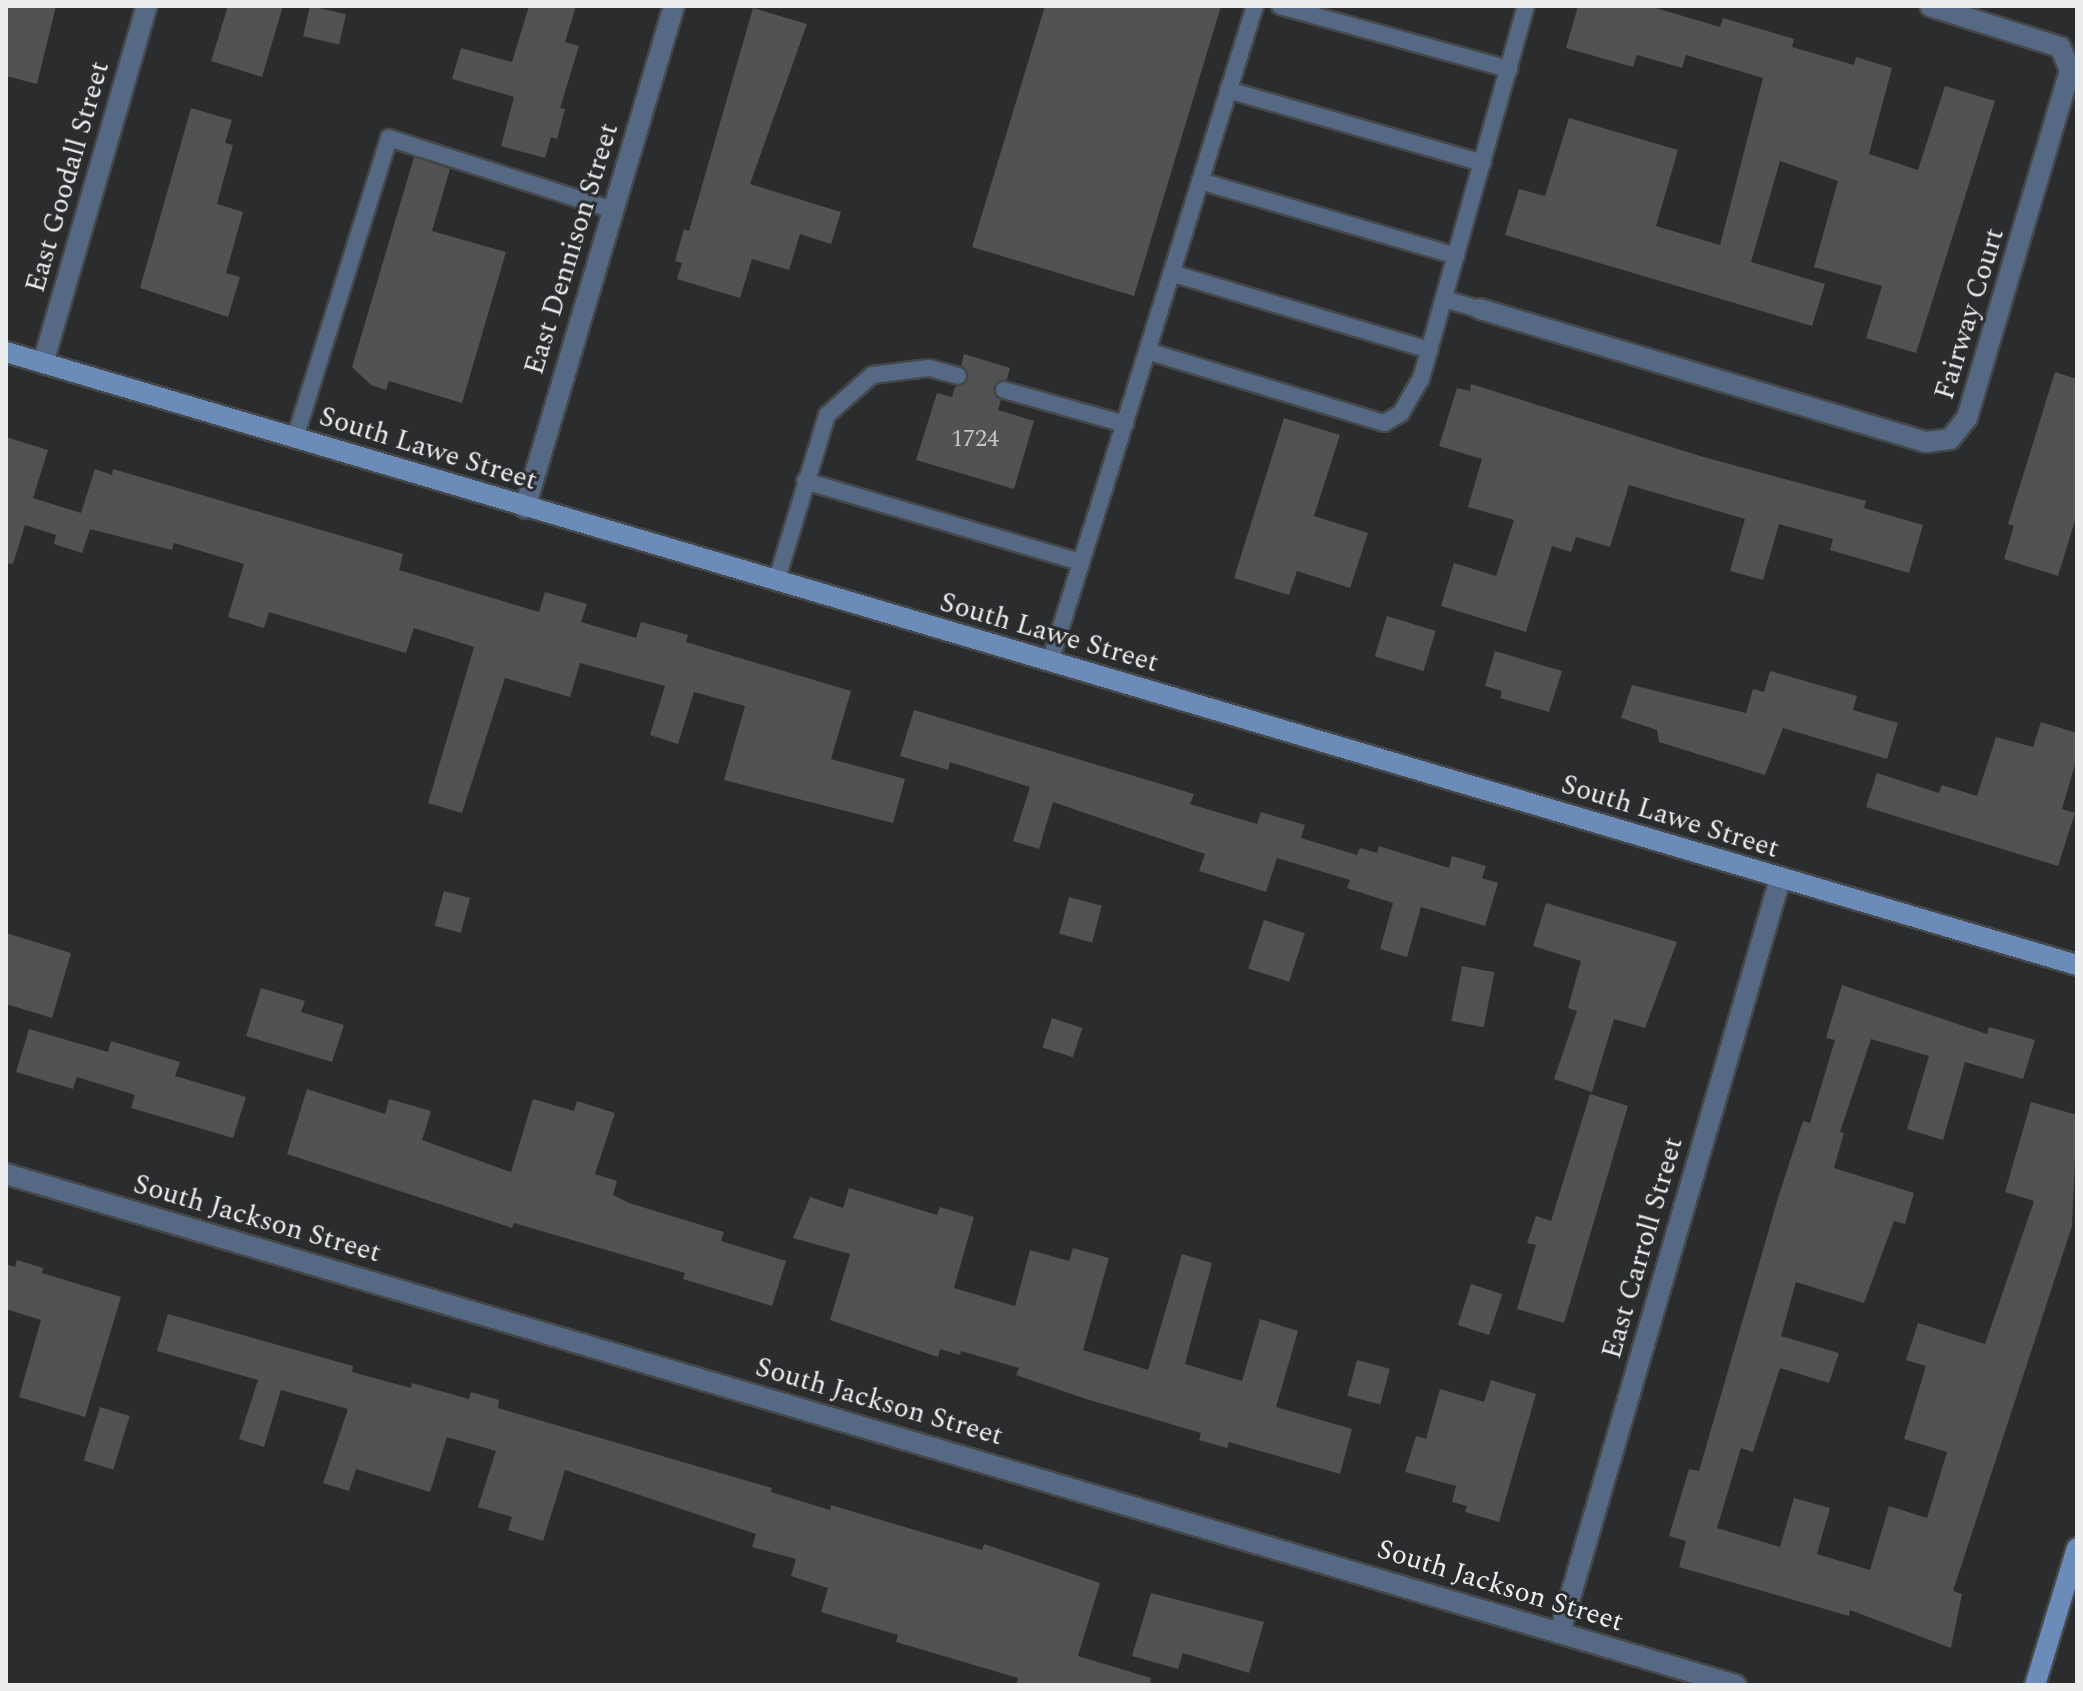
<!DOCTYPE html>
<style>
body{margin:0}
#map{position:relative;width:2083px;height:1691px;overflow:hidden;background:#2a2c2e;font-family:Spectral,serif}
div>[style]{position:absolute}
.building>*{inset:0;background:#505254;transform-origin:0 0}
.roads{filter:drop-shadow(2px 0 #454749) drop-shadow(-2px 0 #454749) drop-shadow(0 2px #454749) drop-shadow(0 -2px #454749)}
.service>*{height:16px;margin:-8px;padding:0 8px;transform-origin:8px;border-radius:8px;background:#556985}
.minor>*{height:20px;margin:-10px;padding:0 10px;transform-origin:10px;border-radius:10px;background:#556985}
.secondary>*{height:20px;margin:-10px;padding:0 10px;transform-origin:10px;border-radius:10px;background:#6b8cb8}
span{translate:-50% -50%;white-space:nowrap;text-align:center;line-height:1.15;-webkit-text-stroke:6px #2a2c2e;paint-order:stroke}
.number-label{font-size:24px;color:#c5c6c8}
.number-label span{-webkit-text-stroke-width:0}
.street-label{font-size:28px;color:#ecedef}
.frame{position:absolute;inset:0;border:8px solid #ecedef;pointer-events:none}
</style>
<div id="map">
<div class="building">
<i style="clip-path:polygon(6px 6px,56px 6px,37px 84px,6px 76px)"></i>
<i style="clip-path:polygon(228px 6px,283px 6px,262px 77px,211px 61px)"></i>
<i style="left:310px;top:6px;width:37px;height:31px;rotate:13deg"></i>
<i style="clip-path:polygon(529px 6px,576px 6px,565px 42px,579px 46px,560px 108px,565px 109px,557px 139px,551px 137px,545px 158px,501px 146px,514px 97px,452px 79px,461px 48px,512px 62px)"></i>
<i style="clip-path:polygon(1045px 6px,1221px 6px,1134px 296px,972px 247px)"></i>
<i style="clip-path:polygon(1578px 6px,1649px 6px,1720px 27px,1723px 18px,1794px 39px,1792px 47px,1854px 65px,1856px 57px,1892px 68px,1869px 154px,1918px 170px,1945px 86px,1995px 101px,1916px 353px,1866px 338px,1882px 286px,1814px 267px,1838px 181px,1780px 161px,1751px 262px,1825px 284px,1812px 326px,1505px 235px,1519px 189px,1545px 196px,1569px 118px,1678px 150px,1656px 226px,1720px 245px,1763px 78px,1686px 55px,1682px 68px,1637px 55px,1633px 67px,1566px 48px)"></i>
<i style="clip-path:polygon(753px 8px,807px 24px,750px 184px,841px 212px,831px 244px,800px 234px,789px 270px,752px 259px,740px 298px,677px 279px,682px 263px,675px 261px,684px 229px,689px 231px)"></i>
<i style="clip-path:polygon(191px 108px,232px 120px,225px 143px,233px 145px,217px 204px,243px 212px,226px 273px,240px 277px,228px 317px,140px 288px)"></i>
<i style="clip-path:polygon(414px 157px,450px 169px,432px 231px,506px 252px,462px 403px,389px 381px,386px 390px,371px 385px,352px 367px)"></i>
<i style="clip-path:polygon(964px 354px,1010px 368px,1007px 379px,993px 388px,1001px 400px,998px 410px,1034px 421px,1014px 489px,916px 460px,937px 393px,952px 397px,955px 387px,968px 380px,961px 366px)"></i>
<i style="clip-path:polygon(2055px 372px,2077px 379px,2077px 514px,2058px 576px,2004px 559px,2014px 526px,2008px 524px)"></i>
<i style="clip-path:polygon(1471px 384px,1700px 456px,1866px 501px,1864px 508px,1923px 525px,1909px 573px,1830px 550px,1833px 539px,1779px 524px,1763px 580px,1730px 571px,1745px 519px,1629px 485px,1610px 547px,1576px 537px,1571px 552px,1552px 546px,1526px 632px,1441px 606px,1454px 563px,1496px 576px,1514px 520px,1468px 507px,1482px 459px,1439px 446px,1457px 388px,1470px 391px)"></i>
<i style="clip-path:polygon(1284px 418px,1340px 435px,1314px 516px,1368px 533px,1350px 588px,1297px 571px,1289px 595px,1234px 578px)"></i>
<i style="clip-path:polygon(6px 437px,48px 450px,33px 498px,81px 513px,95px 469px,112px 475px,113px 469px,403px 554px,399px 570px,539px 612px,545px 592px,587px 604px,581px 622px,636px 638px,641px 622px,656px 626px,688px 635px,686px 642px,851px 691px,831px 759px,905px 779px,893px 823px,724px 780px,745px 706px,694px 692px,678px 744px,650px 735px,665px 686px,580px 663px,570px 697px,505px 678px,462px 813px,428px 803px,474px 647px,414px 628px,406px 653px,269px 612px,264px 628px,228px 617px,244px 564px,174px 543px,172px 550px,90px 529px,82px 553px,54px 544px,56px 535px,25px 525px,13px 564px,6px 563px)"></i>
<i style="left:1387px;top:616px;width:51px;height:42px;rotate:17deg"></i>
<i style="clip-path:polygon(1495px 651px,1562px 671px,1549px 712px,1500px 698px,1502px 691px,1485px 686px)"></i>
<i style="clip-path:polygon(1770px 671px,1857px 696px,1853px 710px,1898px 723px,1887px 759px,1783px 728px,1765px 775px,1659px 742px,1657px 730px,1621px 718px,1632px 685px,1746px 713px,1753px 689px,1764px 692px)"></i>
<i style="clip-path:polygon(914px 710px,1194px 794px,1190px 804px,1257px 824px,1261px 812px,1305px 825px,1301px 838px,1357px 855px,1360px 848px,1377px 853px,1379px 846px,1449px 868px,1452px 856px,1486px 866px,1482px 878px,1498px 883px,1485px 926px,1421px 907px,1407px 957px,1380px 949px,1393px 903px,1347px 888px,1350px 880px,1277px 858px,1266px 892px,1199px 871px,1205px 854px,1053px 802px,1039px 849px,1013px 841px,1030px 787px,950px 762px,948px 770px,900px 756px)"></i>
<i style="clip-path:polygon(2041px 722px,2077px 733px,2077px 758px,2062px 809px,2075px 813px,2058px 866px,1866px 807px,1877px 773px,1939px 793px,1942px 785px,1977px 796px,1996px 737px,2033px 747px)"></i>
<i style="left:444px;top:891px;width:27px;height:36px;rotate:15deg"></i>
<i style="left:1069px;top:897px;width:34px;height:38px;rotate:15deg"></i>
<i style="clip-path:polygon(1546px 903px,1677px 942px,1645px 1028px,1614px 1019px,1592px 1092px,1554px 1079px,1577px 1011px,1568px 1008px,1581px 961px,1533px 946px)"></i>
<i style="left:1264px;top:920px;width:43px;height:51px;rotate:18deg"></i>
<i style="clip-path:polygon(6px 933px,71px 953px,52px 1018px,6px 1004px)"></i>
<i style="left:1462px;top:966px;width:33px;height:56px;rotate:11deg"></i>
<i style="clip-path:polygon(1842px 985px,1987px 1034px,1989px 1027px,2035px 1040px,2023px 1079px,1965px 1062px,1943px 1140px,1907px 1129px,1929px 1056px,1871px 1039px,1840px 1132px,1844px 1133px,1834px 1168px,1914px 1193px,1905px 1224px,1894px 1221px,1864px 1303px,1796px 1282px,1781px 1336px,1839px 1353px,1829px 1383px,1780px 1368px,1753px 1452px,1741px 1448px,1717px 1528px,1780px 1547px,1794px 1498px,1830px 1508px,1817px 1554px,1870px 1570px,1889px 1506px,1927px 1518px,1947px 1452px,1904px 1439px,1926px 1366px,1906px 1360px,1918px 1323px,1985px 1344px,2034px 1201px,2005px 1192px,2031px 1102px,2077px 1115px,2072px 1226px,1953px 1591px,1962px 1594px,1951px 1648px,1850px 1610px,1849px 1616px,1679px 1567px,1686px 1541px,1669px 1536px,1689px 1469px,1699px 1471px,1778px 1198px,1803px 1121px,1810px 1123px,1835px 1040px,1826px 1038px)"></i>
<i style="clip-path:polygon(261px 988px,305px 1001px,301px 1012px,344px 1025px,332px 1062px,246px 1036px)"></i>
<i style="left:1052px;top:1018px;width:32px;height:31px;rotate:18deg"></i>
<i style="clip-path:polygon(29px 1029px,108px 1052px,111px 1041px,180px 1062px,175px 1076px,246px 1097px,233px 1138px,131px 1108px,135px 1095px,77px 1077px,73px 1089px,16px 1072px)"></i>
<i style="clip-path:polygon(307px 1089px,385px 1114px,389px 1099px,431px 1111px,422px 1140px,511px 1172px,533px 1099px,574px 1111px,577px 1101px,615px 1113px,595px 1174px,617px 1181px,613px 1195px,629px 1203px,724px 1232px,721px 1241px,786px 1261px,772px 1306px,683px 1279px,685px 1273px,514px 1223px,512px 1228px,287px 1154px)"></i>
<i style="clip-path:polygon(1590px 1094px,1628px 1106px,1564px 1323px,1517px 1309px,1536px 1245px,1527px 1243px,1536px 1216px,1551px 1221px)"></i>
<i style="clip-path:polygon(849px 1188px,937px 1215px,940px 1207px,974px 1217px,954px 1288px,1015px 1306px,1030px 1250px,1069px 1261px,1073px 1248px,1109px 1258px,1083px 1350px,1148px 1370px,1182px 1254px,1212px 1263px,1185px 1364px,1242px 1381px,1260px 1319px,1298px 1331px,1276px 1407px,1352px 1429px,1340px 1474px,1229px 1442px,1227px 1448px,1199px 1440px,1201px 1433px,1086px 1399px,1016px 1375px,1019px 1368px,961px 1351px,960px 1355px,940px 1349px,938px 1357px,830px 1320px,850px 1254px,793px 1238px,810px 1197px,843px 1208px)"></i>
<i style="clip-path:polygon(17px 1260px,43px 1268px,42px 1273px,121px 1297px,85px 1417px,19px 1397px,41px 1320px,6px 1309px,6px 1264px,15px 1267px)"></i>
<i style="left:1471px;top:1284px;width:33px;height:43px;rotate:18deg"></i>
<i style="clip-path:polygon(168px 1314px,353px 1366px,352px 1372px,411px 1388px,412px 1383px,469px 1399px,471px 1392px,499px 1400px,498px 1408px,772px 1488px,771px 1492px,830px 1510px,831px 1505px,982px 1550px,984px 1544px,1100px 1583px,1078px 1656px,1151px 1678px,1150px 1685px,1016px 1685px,1018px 1678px,896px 1642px,898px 1635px,821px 1612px,828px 1588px,791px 1576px,796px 1559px,752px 1547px,756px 1534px,565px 1470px,543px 1541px,508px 1530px,512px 1517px,478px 1507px,496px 1451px,447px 1437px,430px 1492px,356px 1469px,349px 1491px,323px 1483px,348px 1409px,281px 1390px,264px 1447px,239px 1439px,258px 1380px,157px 1351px)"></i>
<i style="left:1357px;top:1360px;width:34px;height:37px;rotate:15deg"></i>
<i style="clip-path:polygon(1491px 1380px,1536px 1394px,1499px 1522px,1465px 1512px,1467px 1506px,1452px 1502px,1456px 1486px,1405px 1472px,1416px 1436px,1426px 1439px,1440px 1389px,1484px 1402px)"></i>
<i style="left:100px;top:1407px;width:31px;height:56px;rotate:17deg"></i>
<i style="clip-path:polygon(1151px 1593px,1264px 1622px,1249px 1673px,1183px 1653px,1178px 1669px,1132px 1656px)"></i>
</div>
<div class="roads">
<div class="service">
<i style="left:1280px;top:6px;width:238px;rotate:15.4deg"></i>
<i style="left:1228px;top:90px;width:265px;rotate:16deg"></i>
<i style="left:1200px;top:181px;width:267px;rotate:16.3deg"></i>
<i style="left:1171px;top:273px;width:270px;rotate:16.6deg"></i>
<i style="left:1444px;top:299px;width:37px;rotate:16deg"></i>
<i style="left:1147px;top:351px;width:248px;rotate:16.9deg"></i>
<i style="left:1384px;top:423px;width:20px;rotate:-30deg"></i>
<i style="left:1401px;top:413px;width:39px;rotate:-60deg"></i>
<i style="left:1421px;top:379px;width:387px;rotate:-74.3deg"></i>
<i style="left:1004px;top:390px;width:126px;rotate:15.7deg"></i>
<i style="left:295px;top:438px;width:314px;rotate:-72.6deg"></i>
<i style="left:389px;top:138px;width:235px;rotate:17.8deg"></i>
<i style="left:805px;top:481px;width:288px;rotate:16.4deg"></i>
<i style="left:776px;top:582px;width:175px;rotate:-73deg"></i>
<i style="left:827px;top:415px;width:60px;rotate:-41.6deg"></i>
<i style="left:872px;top:375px;width:57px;rotate:-7deg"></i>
<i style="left:929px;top:368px;width:30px;rotate:15deg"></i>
<i style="left:1050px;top:662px;width:687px;rotate:-72.65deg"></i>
</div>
<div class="minor">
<i style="left:1480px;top:309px;width:465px;rotate:16.6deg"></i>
<i style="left:1926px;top:442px;width:24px;rotate:-7deg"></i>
<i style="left:1950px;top:439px;width:27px;rotate:-51deg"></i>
<i style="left:1967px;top:418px;width:363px;rotate:-73.5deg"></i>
<i style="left:2070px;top:70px;width:25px;rotate:-113deg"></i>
<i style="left:2060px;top:47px;width:136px;rotate:-162.5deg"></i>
<i style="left:43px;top:363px;width:372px;rotate:-73.8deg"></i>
<i style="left:525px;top:508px;width:524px;rotate:-73.47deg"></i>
<i style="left:6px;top:1174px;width:1804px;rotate:16.46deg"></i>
<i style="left:1560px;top:1632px;width:784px;rotate:-73.71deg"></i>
</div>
<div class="secondary">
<i style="left:6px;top:352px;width:2160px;rotate:16.49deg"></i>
<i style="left:2035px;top:1685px;width:143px;rotate:-73deg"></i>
</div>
</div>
<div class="number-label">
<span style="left:975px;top:440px">1724</span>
</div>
<div class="street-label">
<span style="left:68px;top:177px;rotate:-74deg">East Goodall Street</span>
<span style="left:572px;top:249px;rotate:-73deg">East Dennison Street</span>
<span style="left:1970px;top:314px;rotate:-73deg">Fairway Court</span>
<span style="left:428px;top:449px;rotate:17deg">South Lawe Street</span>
<span style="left:1049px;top:633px;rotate:16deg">South Lawe Street</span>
<span style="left:1670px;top:817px;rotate:17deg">South Lawe Street</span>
<span style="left:257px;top:1219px;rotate:16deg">South Jackson Street</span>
<span style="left:1643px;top:1248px;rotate:-74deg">East Carroll Street</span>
<span style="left:879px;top:1402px;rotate:16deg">South Jackson Street</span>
<span style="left:1500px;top:1586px;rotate:17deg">South Jackson Street</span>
</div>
<div class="frame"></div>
</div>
